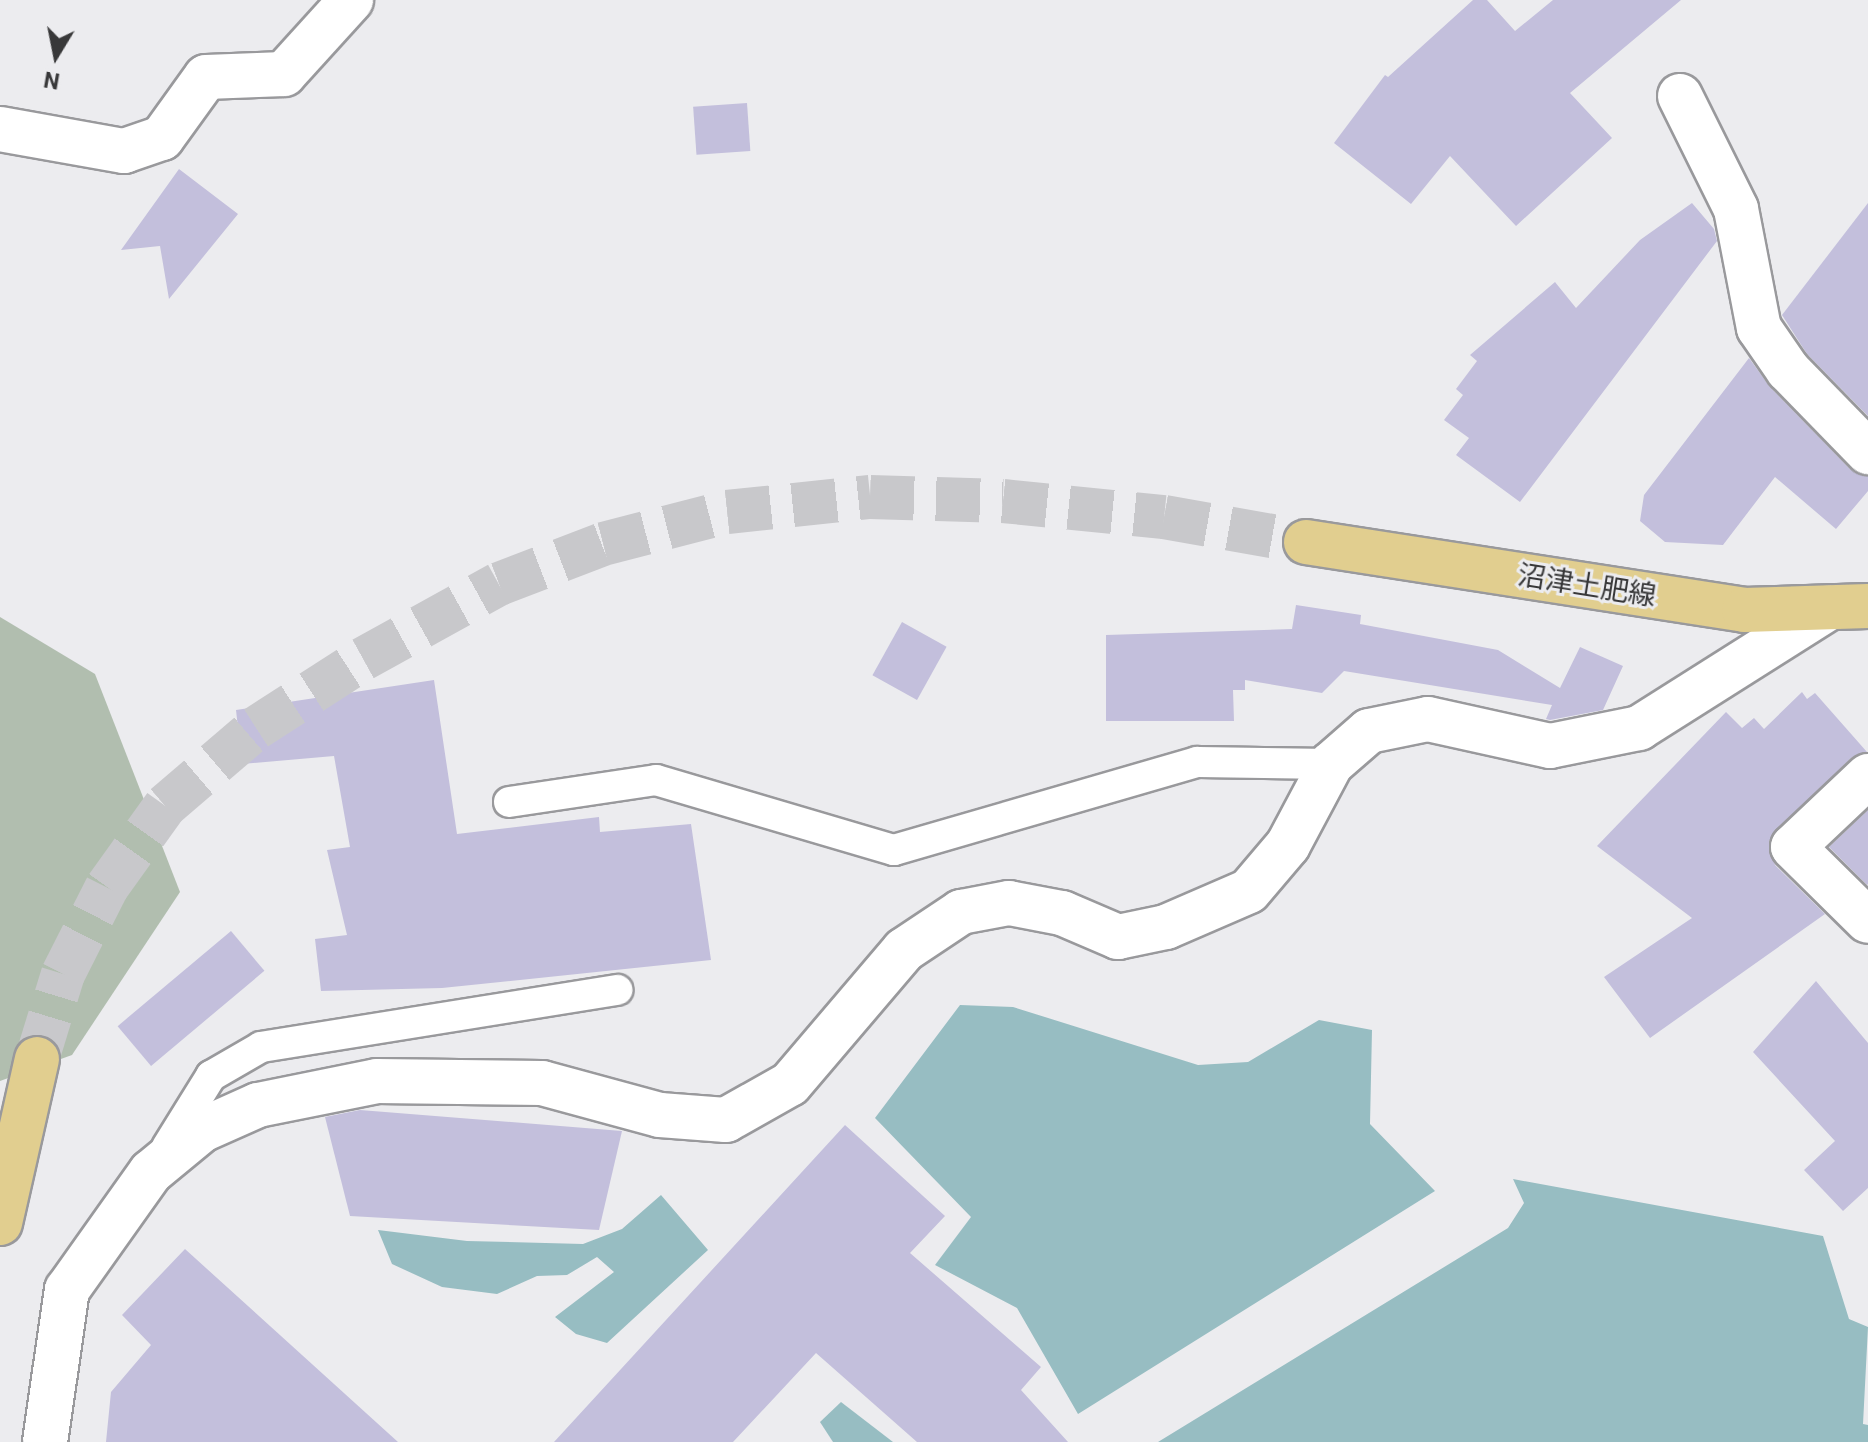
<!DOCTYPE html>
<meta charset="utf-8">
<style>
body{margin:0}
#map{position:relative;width:1868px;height:1442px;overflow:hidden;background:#ececef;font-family:Roboto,"Noto Sans JP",sans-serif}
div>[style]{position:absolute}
.green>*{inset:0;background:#b1beaf}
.water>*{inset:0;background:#97bdc2}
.building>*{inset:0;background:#c3bfdc;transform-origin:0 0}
.primary-tunnel>*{height:44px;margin-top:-22px;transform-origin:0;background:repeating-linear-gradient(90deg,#c8c8cb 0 44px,transparent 0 66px)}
.roads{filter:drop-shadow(2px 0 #99999c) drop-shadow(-2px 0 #99999c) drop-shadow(0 2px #99999c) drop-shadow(0 -2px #99999c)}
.lane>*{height:30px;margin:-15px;padding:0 15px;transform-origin:15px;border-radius:15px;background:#fff}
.street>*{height:44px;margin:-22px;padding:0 22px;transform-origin:22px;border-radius:22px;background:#fff}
.primary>*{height:44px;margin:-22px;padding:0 22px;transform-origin:22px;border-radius:22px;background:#e1ce8f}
span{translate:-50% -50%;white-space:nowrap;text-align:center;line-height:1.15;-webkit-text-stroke:6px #ececef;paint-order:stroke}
.street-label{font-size:28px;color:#383839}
.north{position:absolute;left:16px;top:16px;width:80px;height:80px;-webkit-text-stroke:6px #ececef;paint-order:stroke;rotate:190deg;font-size:22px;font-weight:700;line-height:32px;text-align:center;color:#383839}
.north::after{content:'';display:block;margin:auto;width:28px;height:36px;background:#383839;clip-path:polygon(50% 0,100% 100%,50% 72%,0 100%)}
</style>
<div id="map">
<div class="green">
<i style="clip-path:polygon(0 617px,95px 674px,180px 892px,72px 1055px,0 1081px)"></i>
</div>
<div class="water">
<i style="clip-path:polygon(960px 1005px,1013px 1007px,1198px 1065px,1248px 1062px,1319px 1020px,1372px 1030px,1370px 1124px,1435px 1191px,1078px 1414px,1017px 1308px,935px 1265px,971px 1217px,875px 1118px)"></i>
<i style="clip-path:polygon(1513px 1179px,1823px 1236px,1849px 1319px,1868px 1327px,1863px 1424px,1868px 1425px,1868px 1442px,1158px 1442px,1508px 1228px,1524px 1203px)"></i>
<i style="clip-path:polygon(661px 1195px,708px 1250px,607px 1343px,576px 1334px,555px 1317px,614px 1272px,597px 1257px,567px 1275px,537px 1276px,497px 1294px,442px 1287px,392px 1264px,378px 1230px,467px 1241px,583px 1244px,622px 1229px)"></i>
<i style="clip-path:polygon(841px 1402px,893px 1442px,833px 1442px,820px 1422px)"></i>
</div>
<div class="building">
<i style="clip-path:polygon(1473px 0,1487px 0,1515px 31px,1553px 0,1681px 0,1570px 93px,1612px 138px,1516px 226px,1450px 156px,1411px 204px,1334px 143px,1385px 75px,1388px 77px)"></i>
<i style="left:747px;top:103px;width:48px;height:54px;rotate:86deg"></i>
<i style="clip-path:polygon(179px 169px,238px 214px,169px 299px,160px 246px,121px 250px)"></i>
<i style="clip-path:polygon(1692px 203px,1714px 229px,1717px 241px,1520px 502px,1456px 455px,1469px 438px,1444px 420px,1463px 395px,1456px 389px,1477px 361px,1470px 355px,1555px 282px,1576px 308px,1640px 240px)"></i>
<i style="clip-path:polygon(1868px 203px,1868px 416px,1807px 354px,1782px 315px)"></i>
<i style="clip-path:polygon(1749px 358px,1770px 387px,1850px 469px,1868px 476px,1868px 491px,1836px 529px,1775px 477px,1723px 545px,1665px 542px,1640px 521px,1644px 495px)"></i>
<i style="clip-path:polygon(1296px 605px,1361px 615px,1360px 624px,1498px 650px,1560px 688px,1580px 647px,1623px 666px,1603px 710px,1550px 720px,1546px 719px,1552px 705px,1344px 671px,1322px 693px,1245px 680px,1245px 690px,1233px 690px,1234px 721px,1106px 721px,1106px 635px,1292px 629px)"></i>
<i style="left:902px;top:622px;width:51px;height:61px;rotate:29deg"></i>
<i style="clip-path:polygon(434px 680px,457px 834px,599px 817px,600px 832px,691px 824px,711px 960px,442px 988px,321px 991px,315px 939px,347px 935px,327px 850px,350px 847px,334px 756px,242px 764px,236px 710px)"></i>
<i style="clip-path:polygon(1802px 692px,1807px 699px,1815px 693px,1867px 752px,1851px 758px,1769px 841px,1775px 865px,1825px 914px,1650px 1038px,1604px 977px,1692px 918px,1597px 846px,1726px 712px,1742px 728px,1754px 718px,1764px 729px)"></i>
<i style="clip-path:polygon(1868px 810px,1868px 884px,1867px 885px,1829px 847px)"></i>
<i style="left:231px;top:931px;width:52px;height:148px;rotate:50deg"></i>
<i style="clip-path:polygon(1816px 981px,1868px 1043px,1868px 1188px,1843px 1211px,1804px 1170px,1835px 1141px,1753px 1052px)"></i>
<i style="clip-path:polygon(360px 1110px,622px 1131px,599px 1230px,350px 1216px,325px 1117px)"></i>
<i style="clip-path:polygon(845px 1125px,945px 1216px,910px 1253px,1041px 1367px,1021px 1390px,1068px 1442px,917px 1442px,816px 1353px,733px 1442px,554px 1442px)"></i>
<i style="clip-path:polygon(185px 1249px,398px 1442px,106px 1442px,111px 1392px,151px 1345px,122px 1315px)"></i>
</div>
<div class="primary-tunnel">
<i style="left:37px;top:1059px;width:89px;rotate:-73deg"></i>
<i style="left:63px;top:974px;width:97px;rotate:-63.2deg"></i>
<i style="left:107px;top:887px;width:100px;rotate:-54.4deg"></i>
<i style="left:165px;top:806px;width:120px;rotate:-40.6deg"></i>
<i style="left:256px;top:728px;width:127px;rotate:-32.8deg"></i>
<i style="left:363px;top:659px;width:155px;rotate:-28.9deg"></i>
<i style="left:499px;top:584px;width:111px;rotate:-21deg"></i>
<i style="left:603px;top:544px;width:128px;rotate:-14.5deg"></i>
<i style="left:727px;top:512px;width:144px;rotate:-6deg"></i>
<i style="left:870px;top:497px;width:133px;rotate:1.7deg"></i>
<i style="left:1003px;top:501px;width:162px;rotate:5.7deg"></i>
<i style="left:1164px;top:517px;width:144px;rotate:10deg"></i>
</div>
<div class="roads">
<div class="lane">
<i style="left:509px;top:802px;width:149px;rotate:-8.5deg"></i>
<i style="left:656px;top:780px;width:248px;rotate:16.4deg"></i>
<i style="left:894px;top:850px;width:316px;rotate:-16.2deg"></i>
<i style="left:1197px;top:762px;width:134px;rotate:0.9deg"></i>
<i style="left:167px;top:1147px;width:84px;rotate:-58.2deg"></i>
<i style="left:211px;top:1076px;width:58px;rotate:-30.1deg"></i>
<i style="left:261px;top:1047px;width:361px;rotate:-9.1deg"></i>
</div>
<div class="street">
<i style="left:1680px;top:96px;width:126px;rotate:63.6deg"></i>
<i style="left:1736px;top:209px;width:121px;rotate:79.1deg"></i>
<i style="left:1759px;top:328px;width:51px;rotate:55.4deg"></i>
<i style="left:1788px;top:370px;width:115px;rotate:45.7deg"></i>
<i style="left:0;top:129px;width:126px;rotate:10.1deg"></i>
<i style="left:124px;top:151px;width:40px;rotate:-18.9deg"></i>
<i style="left:162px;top:138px;width:75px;rotate:-54.2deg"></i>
<i style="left:206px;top:77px;width:78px;rotate:-2.2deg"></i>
<i style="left:284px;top:74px;width:100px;rotate:-47.8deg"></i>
<i style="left:1868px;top:776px;width:103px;rotate:136.6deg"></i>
<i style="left:1793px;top:847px;width:105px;rotate:44.6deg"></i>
<i style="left:45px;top:1442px;width:154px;rotate:-81.8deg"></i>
<i style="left:67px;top:1290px;width:145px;rotate:-54.6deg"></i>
<i style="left:151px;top:1172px;width:66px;rotate:-39.5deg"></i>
<i style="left:202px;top:1130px;width:61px;rotate:-24.1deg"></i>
<i style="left:258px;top:1105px;width:121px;rotate:-11.4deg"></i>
<i style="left:377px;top:1081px;width:165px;rotate:0.7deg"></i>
<i style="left:542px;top:1083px;width:122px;rotate:15.2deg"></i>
<i style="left:660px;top:1115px;width:66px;rotate:4.3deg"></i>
<i style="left:726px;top:1120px;width:73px;rotate:-29.4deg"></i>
<i style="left:790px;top:1084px;width:176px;rotate:-49.6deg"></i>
<i style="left:904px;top:950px;width:69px;rotate:-33.7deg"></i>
<i style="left:961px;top:912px;width:49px;rotate:-10.6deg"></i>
<i style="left:1009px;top:903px;width:54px;rotate:10.7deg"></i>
<i style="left:1062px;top:913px;width:61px;rotate:23.2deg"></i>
<i style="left:1118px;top:937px;width:49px;rotate:-11.8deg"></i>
<i style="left:1166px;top:927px;width:90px;rotate:-23.4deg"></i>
<i style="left:1249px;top:891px;width:60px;rotate:-49.7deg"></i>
<i style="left:1288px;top:845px;width:92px;rotate:-62deg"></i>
<i style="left:1331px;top:764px;width:50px;rotate:-41deg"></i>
<i style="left:1369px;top:731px;width:60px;rotate:-11.5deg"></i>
<i style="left:1428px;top:719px;width:125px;rotate:12.5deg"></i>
<i style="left:1550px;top:746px;width:91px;rotate:-11.4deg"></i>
<i style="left:1639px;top:728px;width:225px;rotate:-32.3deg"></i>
</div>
<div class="primary">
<i style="left:1306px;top:542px;width:443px;rotate:8.8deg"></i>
<i style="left:1744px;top:610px;width:124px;rotate:-1.8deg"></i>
<i style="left:0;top:1223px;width:168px;rotate:-77.3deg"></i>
</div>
</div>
<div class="street-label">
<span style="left:1587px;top:586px;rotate:9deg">沼津土肥線</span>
</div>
<div class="north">N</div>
</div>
